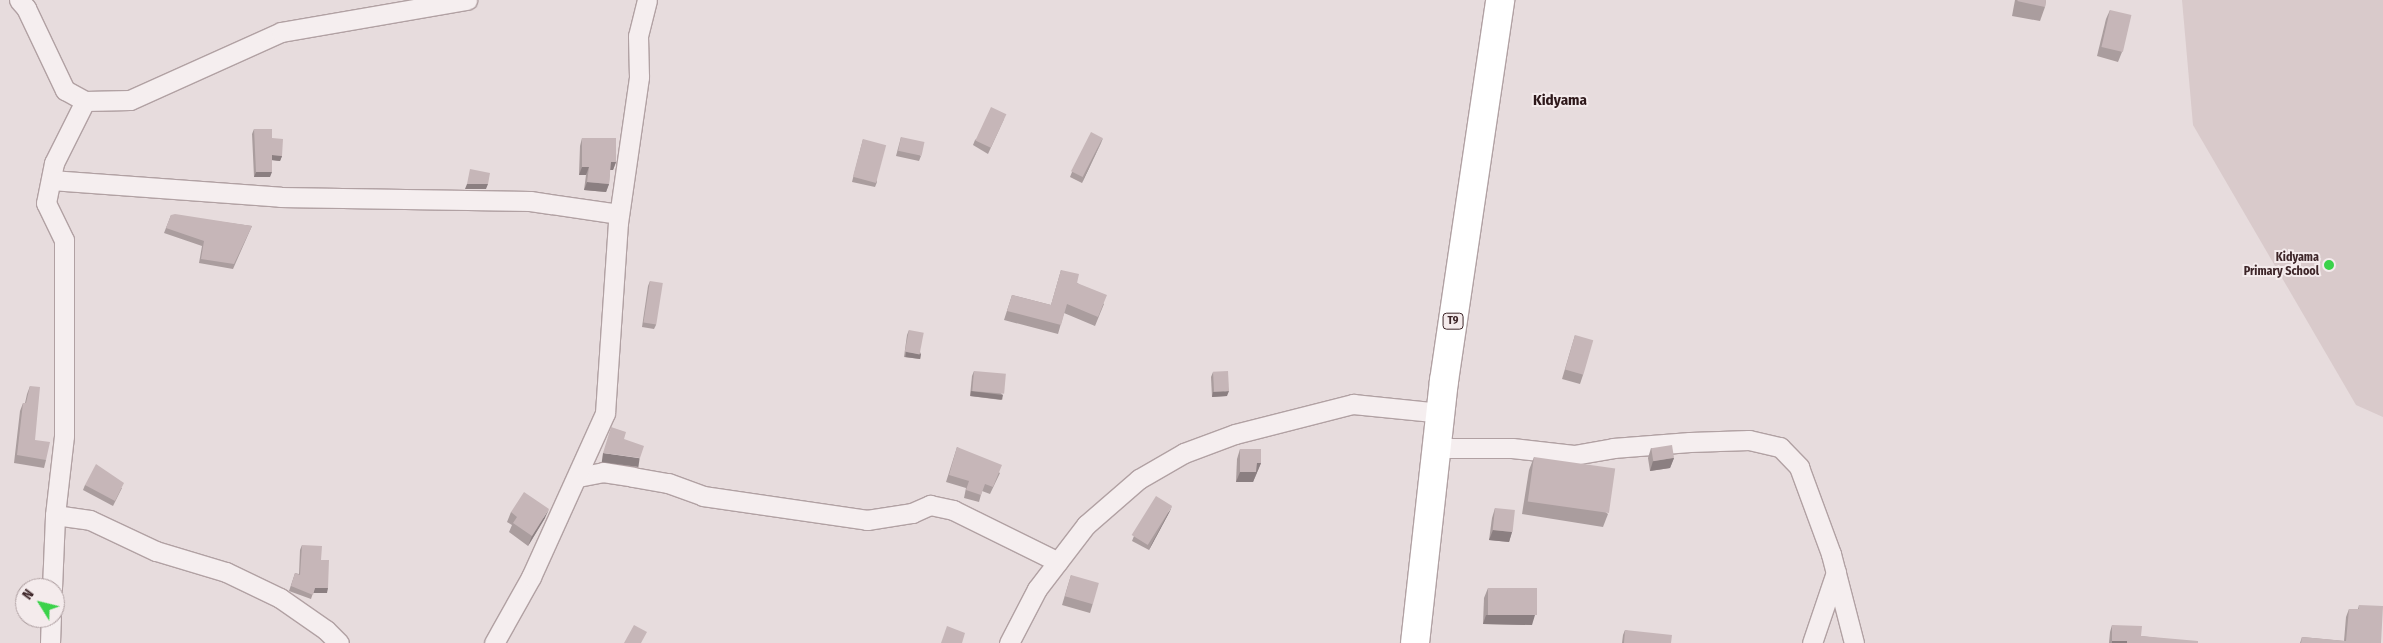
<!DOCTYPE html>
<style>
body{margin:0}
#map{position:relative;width:2383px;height:643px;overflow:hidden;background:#e7dcdd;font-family:"Fira Sans Condensed",sans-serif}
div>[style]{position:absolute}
.built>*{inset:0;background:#d9cacb}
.roads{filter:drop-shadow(1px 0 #b1a1a3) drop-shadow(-1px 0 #b1a1a3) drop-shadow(0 1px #b1a1a3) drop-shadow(0 -1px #b1a1a3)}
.street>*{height:19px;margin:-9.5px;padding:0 9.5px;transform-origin:9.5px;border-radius:9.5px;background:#f5eeef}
.highway>*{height:28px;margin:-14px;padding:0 14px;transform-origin:14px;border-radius:14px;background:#fff}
.wall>*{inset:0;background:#aa9d9e}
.shaded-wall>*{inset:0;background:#8b7f81;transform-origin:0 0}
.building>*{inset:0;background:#c6b6b8;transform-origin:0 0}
.dots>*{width:14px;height:14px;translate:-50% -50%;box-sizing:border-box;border:2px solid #f4ebec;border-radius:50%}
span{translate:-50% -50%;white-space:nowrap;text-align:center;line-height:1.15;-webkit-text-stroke:4px #f4ebec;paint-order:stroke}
.shield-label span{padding:1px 4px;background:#f4ebec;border:1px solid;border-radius:4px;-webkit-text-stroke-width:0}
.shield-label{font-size:11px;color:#3d2528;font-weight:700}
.poi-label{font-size:12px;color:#3d2528;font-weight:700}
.right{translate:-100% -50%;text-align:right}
.quarter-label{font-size:15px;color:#2e181a;font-weight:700}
.north{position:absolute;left:15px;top:578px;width:50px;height:50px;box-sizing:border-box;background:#f4ebec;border:1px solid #ab9c9e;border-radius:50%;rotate:306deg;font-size:14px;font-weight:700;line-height:20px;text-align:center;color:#3d2528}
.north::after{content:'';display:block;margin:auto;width:18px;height:22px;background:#3bd24a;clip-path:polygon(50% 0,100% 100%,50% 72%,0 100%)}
</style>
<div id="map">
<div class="built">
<i style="clip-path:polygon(2182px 0,2383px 0,2383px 417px,2356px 405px,2193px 125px)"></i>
</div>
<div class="roads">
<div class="street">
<i style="left:19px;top:0;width:11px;rotate:49deg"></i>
<i style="left:26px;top:8px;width:91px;rotate:64.6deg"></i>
<i style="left:65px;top:90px;width:23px;rotate:29deg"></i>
<i style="left:85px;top:101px;width:45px;rotate:-1.3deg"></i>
<i style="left:130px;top:100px;width:166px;rotate:-24.2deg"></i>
<i style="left:281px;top:32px;width:189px;rotate:-9.8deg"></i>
<i style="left:51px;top:180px;width:230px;rotate:4.2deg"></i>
<i style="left:280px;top:197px;width:250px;rotate:0.9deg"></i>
<i style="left:530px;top:201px;width:90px;rotate:8.3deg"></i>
<i style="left:1437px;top:448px;width:75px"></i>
<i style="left:1512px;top:448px;width:62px;rotate:6.4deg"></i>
<i style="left:1574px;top:455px;width:40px;rotate:-10deg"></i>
<i style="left:1613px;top:448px;width:77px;rotate:-4.5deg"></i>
<i style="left:1690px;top:442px;width:59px;rotate:-1.9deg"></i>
<i style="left:1749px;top:440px;width:32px;rotate:13deg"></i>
<i style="left:1780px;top:447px;width:28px;rotate:46deg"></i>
<i style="left:1799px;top:467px;width:93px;rotate:69.8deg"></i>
<i style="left:1831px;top:554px;width:92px;rotate:75.5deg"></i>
<i style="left:578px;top:477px;width:25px;rotate:-11deg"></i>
<i style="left:603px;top:472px;width:30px;rotate:9deg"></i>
<i style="left:633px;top:477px;width:36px;rotate:10deg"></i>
<i style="left:668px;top:483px;width:37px;rotate:20deg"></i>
<i style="left:703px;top:496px;width:166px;rotate:8.3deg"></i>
<i style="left:867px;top:520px;width:46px;rotate:-8.8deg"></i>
<i style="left:912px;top:513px;width:20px;rotate:-24deg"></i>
<i style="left:930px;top:505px;width:24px;rotate:12deg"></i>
<i style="left:953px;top:510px;width:117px;rotate:26.3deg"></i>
<i style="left:55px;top:515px;width:35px;rotate:8deg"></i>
<i style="left:90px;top:520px;width:73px;rotate:25.2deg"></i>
<i style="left:156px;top:551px;width:73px;rotate:16.7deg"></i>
<i style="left:226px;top:572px;width:60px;rotate:25.7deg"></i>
<i style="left:280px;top:598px;width:56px;rotate:34.8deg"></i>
<i style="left:326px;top:630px;width:18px;rotate:45deg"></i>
<i style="left:52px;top:588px;width:73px;rotate:-87.6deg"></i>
<i style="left:55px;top:515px;width:80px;rotate:-83.5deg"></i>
<i style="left:64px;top:436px;width:196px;rotate:-90deg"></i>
<i style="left:64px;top:240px;width:41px;rotate:-115.9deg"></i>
<i style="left:46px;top:203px;width:41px;rotate:-78.7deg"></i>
<i style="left:54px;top:163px;width:69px;rotate:-63.4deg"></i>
<i style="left:50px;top:643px;width:25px;rotate:-88deg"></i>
<i style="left:494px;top:643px;width:76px;rotate:-60.7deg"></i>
<i style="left:531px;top:577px;width:180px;rotate:-65.7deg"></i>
<i style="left:605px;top:413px;width:190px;rotate:-86.1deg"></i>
<i style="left:618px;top:223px;width:148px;rotate:-81.8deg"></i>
<i style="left:639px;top:77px;width:41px;rotate:-91.4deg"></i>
<i style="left:638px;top:36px;width:37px;rotate:-76deg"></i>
<i style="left:1009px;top:643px;width:61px;rotate:-62.6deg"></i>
<i style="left:1037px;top:589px;width:81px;rotate:-52.6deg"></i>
<i style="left:1086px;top:525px;width:70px;rotate:-41deg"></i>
<i style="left:1139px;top:479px;width:52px;rotate:-30deg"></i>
<i style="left:1184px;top:453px;width:54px;rotate:-20.4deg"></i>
<i style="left:1235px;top:434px;width:122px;rotate:-14.3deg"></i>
<i style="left:1353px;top:404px;width:88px;rotate:5.8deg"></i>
<i style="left:1812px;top:643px;width:75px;rotate:-71.3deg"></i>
</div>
<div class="highway">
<i style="left:1415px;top:643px;width:264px;rotate:-83.7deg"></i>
<i style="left:1444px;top:381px;width:385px;rotate:-81.6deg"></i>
</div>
</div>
<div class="wall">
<i style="clip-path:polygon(2015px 0,2046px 0,2045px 7px,2040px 21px,2012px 16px)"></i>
<i style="clip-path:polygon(2110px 10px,2122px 52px,2118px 62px,2097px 56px,2106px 19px)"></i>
<i style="clip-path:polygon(1004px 119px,988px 154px,973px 145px,975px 140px)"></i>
<i style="clip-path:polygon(254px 129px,272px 138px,282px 156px,280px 161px,272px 160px,270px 177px,254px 177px,252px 134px)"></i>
<i style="clip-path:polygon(901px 137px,921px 156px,919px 161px,896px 156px)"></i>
<i style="clip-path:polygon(582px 138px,616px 162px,613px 170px,610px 170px,609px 184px,606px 192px,584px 190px,586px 175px,579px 175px,580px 146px)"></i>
<i style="clip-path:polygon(1103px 138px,1082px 183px,1070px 177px,1072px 172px)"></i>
<i style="clip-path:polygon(863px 139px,877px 182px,875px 187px,852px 182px)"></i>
<i style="clip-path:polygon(171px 215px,252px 226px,233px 269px,199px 263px,202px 246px,164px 233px)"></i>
<i style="clip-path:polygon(1061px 270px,1104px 304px,1095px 326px,1064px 313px,1058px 334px,1004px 320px,1012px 295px,1051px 305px)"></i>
<i style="clip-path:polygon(650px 281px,656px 325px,654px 329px,642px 327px,648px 286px)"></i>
<i style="clip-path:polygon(909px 330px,921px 354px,920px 359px,904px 357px,907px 335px)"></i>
<i style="clip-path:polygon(1575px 335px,1583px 375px,1580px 384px,1562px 379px)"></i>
<i style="clip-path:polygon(974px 371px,1003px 395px,1001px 400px,970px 396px,972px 376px)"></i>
<i style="clip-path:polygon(1213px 372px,1227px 396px,1212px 397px,1211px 377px)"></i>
<i style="clip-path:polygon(30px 386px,35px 440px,46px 460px,44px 468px,14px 463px,20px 411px,23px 403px,25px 403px,27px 394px)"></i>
<i style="clip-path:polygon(957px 447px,1000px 473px,990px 494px,982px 491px,979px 502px,964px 498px,966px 488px,946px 482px)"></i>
<i style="clip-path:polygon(1651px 448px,1674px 458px,1670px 468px,1650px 471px,1648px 458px)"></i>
<i style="clip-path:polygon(1240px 449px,1261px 463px,1253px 482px,1236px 482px,1237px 459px)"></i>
<i style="clip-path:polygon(1534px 457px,1608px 514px,1603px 527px,1522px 514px,1529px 470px)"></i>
<i style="clip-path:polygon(85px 485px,122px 488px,113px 506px,83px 490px)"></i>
<i style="clip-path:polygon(1495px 508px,1512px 532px,1509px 542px,1489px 540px,1492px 518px)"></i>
<i style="clip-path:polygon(1170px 511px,1149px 550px,1132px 541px,1134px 536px)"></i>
<i style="clip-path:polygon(511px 512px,545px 518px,528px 546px,509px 532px,512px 525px,507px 522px)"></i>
<i style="clip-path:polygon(302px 545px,321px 560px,327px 593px,313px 593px,311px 599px,289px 591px,295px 573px,299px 574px,300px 550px)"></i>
<i style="clip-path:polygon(1071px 575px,1093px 603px,1090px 613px,1062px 605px)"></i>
<i style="clip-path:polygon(1488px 588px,1532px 625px,1483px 624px,1484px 598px)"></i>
<i style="clip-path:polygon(2359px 605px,2381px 643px,2300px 643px,2302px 637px,2344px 641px,2346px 617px,2349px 609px,2358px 609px)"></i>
<i style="clip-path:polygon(2112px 625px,2141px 636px,2198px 643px,2109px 643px,2110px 632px)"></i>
<i style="clip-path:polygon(1625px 630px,1671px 643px,1622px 643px,1623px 635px)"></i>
</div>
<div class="shaded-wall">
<i style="clip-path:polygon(1103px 138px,1101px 143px,1082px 183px,1084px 178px)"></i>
<i style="clip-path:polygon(272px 155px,282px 156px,280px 161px,271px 160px)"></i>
<i style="clip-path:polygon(611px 162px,616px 162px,613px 170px,608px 170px)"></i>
<i style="clip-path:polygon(582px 167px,589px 167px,586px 175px,579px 175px)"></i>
<i style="clip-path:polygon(256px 172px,272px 172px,270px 177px,254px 177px)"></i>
<i style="clip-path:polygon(587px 182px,609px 184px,606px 192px,584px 190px)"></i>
<i style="clip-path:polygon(467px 184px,488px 184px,486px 189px,465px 189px)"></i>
<i style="left:906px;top:352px;width:15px;height:5px;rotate:8deg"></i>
<i style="left:971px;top:391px;width:32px;height:5px;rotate:7deg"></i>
<i style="clip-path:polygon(1229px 391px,1227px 396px,1212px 397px,1213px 392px)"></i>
<i style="left:603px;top:453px;width:37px;height:9px;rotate:8deg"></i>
<i style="clip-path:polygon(1674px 458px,1670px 468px,1650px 471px,1653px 461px)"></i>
<i style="clip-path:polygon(1257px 463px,1261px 463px,1253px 482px,1236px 482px,1240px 472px)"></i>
<i style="clip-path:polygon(1172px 506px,1170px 511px,1149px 550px,1151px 545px)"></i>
<i style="clip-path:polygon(549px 509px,545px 518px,528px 546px,532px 536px)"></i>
<i style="clip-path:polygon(1493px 530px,1512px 532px,1509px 542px,1489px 540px)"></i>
<i style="clip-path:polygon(315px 588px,328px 588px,327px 593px,313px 593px)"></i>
<i style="clip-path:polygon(1486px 615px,1535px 615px,1532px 625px,1483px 624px)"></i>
<i style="left:2112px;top:641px;width:15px;height:2px"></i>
</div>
<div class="building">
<i style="clip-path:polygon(2018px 0,2046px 0,2045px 7px,2017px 1px)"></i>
<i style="left:2110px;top:10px;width:22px;height:38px;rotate:13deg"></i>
<i style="left:991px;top:107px;width:17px;height:37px;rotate:25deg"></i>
<i style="clip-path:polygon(254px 129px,272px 129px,272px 138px,283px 139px,282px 156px,272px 155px,272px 172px,256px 172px)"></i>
<i style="left:1091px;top:132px;width:13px;height:44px;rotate:27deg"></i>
<i style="left:901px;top:137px;width:24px;height:14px;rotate:12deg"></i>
<i style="clip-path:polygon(582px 138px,616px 138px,616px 162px,611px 162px,609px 184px,587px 182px,589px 167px,582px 167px)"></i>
<i style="left:863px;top:139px;width:24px;height:39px;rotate:15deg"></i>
<i style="clip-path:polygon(470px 169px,490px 173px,488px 184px,467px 184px)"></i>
<i style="clip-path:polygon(175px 214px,252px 226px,234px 264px,201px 259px,204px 241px,166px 228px,171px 215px)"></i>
<i style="clip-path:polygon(1061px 270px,1079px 274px,1077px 283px,1107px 295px,1098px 317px,1067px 304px,1061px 325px,1007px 311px,1012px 295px,1051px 305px)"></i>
<i style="left:650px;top:281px;width:13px;height:42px;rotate:9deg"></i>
<i style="left:909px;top:330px;width:15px;height:22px;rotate:11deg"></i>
<i style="left:1575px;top:335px;width:19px;height:36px;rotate:16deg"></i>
<i style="left:974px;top:371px;width:32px;height:20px;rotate:5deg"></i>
<i style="left:1228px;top:371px;width:20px;height:15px;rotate:87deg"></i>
<i style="clip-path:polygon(30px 386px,40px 387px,35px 440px,50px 442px,46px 460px,17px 455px,23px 403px,26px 403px)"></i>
<i style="clip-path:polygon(611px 427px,626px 432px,624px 439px,644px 446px,640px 458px,603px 453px)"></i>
<i style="left:1672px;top:445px;width:13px;height:21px;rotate:81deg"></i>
<i style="clip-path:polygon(957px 447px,1002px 465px,993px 487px,985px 484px,981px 495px,966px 490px,969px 481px,949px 475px)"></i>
<i style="clip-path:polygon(1240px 449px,1261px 449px,1261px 463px,1257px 463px,1256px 472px,1240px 472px)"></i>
<i style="left:1534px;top:457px;width:82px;height:45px;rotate:8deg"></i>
<i style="clip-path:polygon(96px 464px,124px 483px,115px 501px,85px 485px)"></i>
<i style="clip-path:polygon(524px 492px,549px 509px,532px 536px,513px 523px,517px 517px,511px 512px)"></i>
<i style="left:1156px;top:496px;width:19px;height:46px;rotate:32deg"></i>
<i style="left:1495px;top:508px;width:20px;height:22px;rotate:6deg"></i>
<i style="clip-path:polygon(302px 545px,322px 546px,321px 560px,329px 560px,328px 588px,315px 588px,313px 595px,291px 586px,295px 573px,300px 575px)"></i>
<i style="left:1071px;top:575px;width:29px;height:22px;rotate:16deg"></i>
<i style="left:1488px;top:588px;width:49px;height:27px"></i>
<i style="clip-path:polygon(2359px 605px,2383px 606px,2381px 643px,2301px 643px,2302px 637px,2346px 641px,2349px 609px,2359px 609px)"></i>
<i style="clip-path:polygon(634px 625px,647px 632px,641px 643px,624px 643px)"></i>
<i style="clip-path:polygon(2112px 625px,2142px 626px,2141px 636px,2198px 641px,2198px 643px,2127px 643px,2127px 641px,2112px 641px)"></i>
<i style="clip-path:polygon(947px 626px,965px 633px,962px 643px,941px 643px)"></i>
<i style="clip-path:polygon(1625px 630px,1672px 635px,1671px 643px,1624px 643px)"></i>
</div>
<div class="dots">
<i style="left:2329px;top:265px;background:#3bd24a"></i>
</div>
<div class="shield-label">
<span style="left:1453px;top:321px">T9</span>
</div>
<div class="poi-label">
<span class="right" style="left:2319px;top:265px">Kidyama<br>Primary School</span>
</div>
<div class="quarter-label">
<span style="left:1560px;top:101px">Kidyama</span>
</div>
<div class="north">N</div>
</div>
